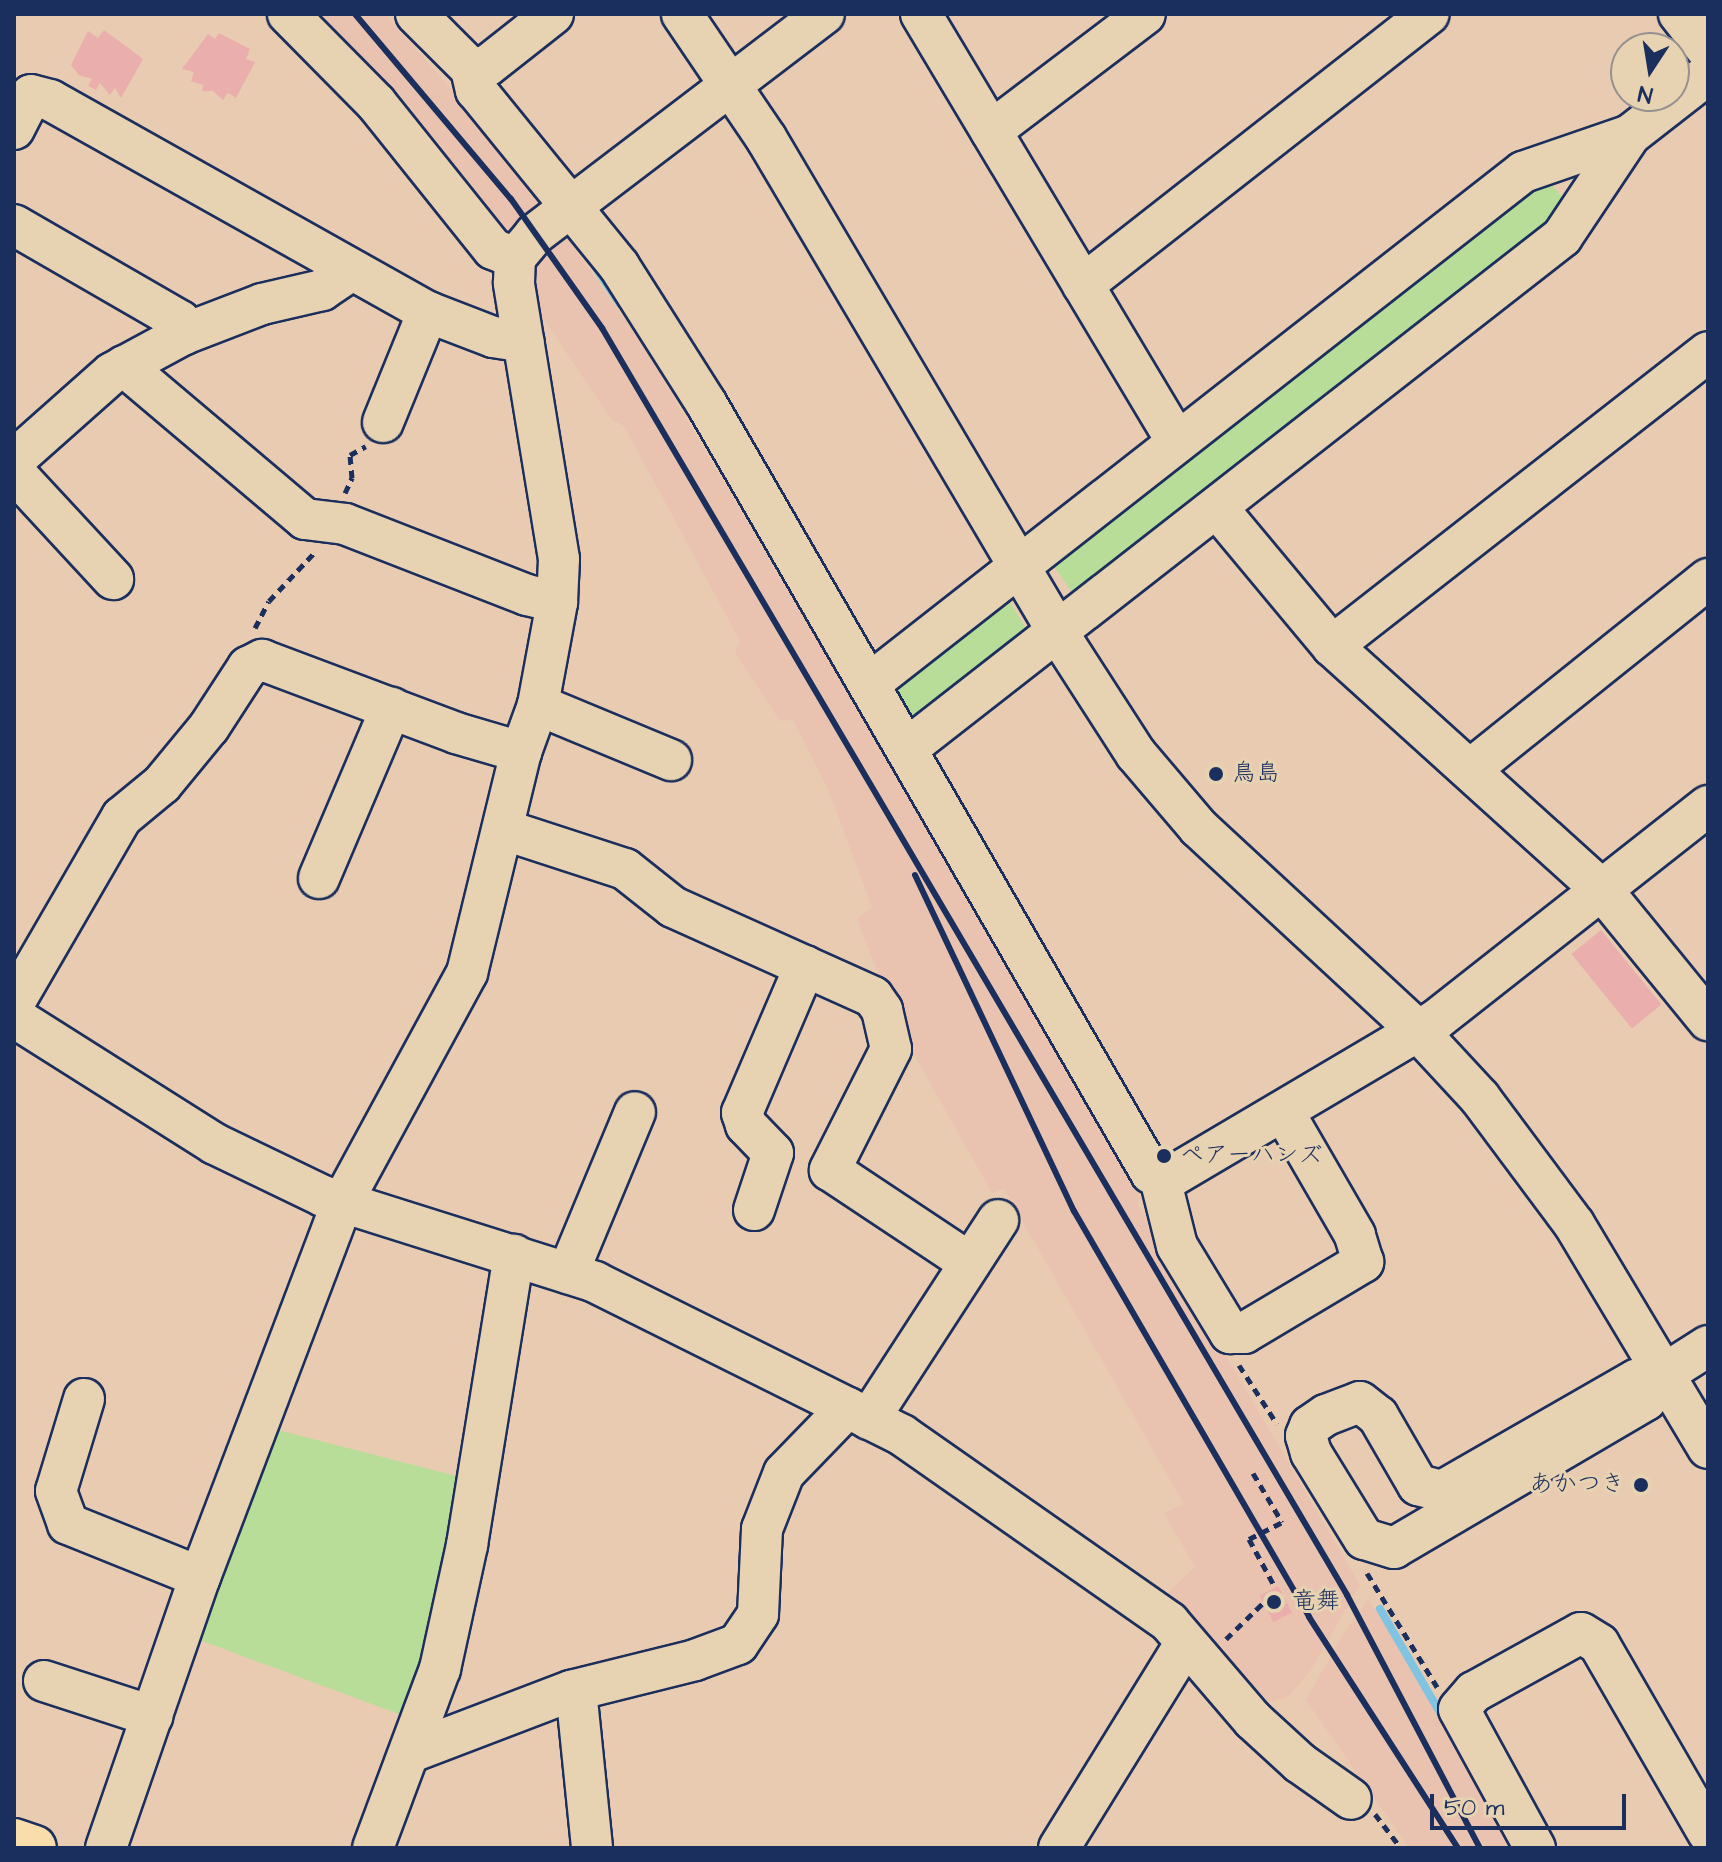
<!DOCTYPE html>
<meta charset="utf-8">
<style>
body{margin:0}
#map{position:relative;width:1722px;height:1862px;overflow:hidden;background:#e8cbb0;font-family:"Architects Daughter","Klee One",sans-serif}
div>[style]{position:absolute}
.built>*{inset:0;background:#e9c3af}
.green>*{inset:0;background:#b8dd99}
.stream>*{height:8px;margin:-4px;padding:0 4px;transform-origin:4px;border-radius:4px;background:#81c4e2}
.building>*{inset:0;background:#eaafac;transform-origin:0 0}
.path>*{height:5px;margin-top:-2.5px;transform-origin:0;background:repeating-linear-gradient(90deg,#1b2f5e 0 8px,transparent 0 14px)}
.roads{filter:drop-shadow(2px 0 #1b2f5e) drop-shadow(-2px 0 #1b2f5e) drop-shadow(0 2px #1b2f5e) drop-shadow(0 -2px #1b2f5e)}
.minor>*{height:40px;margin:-20px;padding:0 20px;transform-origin:20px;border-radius:20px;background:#e7d2b1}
.major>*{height:44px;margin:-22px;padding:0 22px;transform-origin:22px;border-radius:22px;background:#f9deab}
.rail>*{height:6px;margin:-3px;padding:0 3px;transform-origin:3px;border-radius:3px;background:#1b2f5e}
.path-bridge>*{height:5px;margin-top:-2.5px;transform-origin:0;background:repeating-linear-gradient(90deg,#1b2f5e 0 8px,transparent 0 14px)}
.dots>*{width:22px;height:22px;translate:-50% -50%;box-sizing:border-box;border:4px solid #e7d2b1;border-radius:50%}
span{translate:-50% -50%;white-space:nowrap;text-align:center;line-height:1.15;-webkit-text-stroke:6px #e7d2b1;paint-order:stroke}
.poi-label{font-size:24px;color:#1b2f5e}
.left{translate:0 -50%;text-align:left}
.right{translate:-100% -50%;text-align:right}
.frame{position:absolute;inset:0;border:16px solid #1b2f5e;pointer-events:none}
.north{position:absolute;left:1610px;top:32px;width:80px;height:80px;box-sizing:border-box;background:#e7d2b1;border:2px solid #959190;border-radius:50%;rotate:192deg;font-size:22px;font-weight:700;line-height:32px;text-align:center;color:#1b2f5e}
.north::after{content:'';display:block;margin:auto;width:28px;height:36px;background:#1b2f5e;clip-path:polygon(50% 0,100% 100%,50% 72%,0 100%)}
.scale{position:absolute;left:1430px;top:1794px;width:196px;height:36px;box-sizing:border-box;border:4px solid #1b2f5e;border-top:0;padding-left:10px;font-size:24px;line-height:28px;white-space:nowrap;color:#1b2f5e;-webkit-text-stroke:6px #e7d2b1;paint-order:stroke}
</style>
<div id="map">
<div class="built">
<i style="clip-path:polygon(306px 14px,385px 14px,494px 138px,519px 176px,534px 172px,554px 197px,508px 230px,486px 223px)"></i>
<i style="clip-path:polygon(560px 232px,578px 234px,569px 241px,637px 336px,842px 681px,1140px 1198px,1138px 1205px,1360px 1585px,1311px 1670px,1288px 1697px,1257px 1706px,1158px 1602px,1195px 1567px,1164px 1513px,1184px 1504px,1004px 1189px,992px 1193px,898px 1026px,857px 919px,872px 907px,828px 789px,793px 720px,780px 721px,735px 653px,740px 641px,624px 426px,611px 419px,528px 296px,524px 278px)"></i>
<i style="clip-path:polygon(1368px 1600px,1379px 1615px,1514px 1848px,1409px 1848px,1306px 1700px,1345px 1631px)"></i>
</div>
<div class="green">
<i style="clip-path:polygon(1545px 178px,1569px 204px,1555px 229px,1081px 606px,1047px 556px)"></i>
<i style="clip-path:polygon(1004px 592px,1034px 642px,914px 726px,889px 693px)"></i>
<i style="clip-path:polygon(270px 1428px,464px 1478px,412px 1719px,189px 1636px)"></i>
</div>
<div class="stream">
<i style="left:594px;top:265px;width:47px;rotate:56.3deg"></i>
<i style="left:1380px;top:1609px;width:132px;rotate:59.9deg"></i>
</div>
<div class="building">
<i style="clip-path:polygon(104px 30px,143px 59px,121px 98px,115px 88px,110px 95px,100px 83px,96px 90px,88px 86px,92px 79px,79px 75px,71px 65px,88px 31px,98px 38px)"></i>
<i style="clip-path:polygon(219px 33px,250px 49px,246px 59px,255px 62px,236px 98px,228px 93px,223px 100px,213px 91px,202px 91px,203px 85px,191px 81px,194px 72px,182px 69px,208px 34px,215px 39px)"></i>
<i style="left:1601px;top:930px;width:96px;height:38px;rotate:51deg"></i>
<i style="left:1278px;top:1586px;width:30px;height:21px;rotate:62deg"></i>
</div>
<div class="path">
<i style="left:345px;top:493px;width:17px;rotate:-65deg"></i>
<i style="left:352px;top:478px;width:23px;rotate:-95deg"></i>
<i style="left:350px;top:455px;width:18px;rotate:-29deg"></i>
<i style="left:255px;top:628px;width:30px;rotate:-63deg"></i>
<i style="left:269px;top:601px;width:67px;rotate:-46.8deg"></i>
<i style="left:1239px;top:1365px;width:70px;rotate:57.2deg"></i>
<i style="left:1253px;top:1473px;width:57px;rotate:59.4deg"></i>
<i style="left:1249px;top:1539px;width:55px;rotate:61.6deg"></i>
<i style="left:1367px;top:1573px;width:134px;rotate:58.4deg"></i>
<i style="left:1226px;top:1639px;width:52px;rotate:-44.2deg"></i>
<i style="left:1375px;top:1814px;width:43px;rotate:52.6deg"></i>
</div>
<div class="roads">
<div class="minor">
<i style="left:288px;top:14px;width:125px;rotate:45.3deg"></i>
<i style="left:376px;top:103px;width:187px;rotate:51.3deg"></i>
<i style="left:493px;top:249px;width:24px;rotate:22deg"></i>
<i style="left:416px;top:14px;width:78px;rotate:45deg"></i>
<i style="left:471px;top:69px;width:16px;rotate:-11deg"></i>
<i style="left:487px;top:66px;width:84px;rotate:-38.2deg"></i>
<i style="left:682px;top:14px;width:150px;rotate:55.9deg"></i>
<i style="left:766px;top:138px;width:588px;rotate:59.42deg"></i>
<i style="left:1065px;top:644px;width:131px;rotate:57.2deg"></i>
<i style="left:1136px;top:754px;width:97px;rotate:49.6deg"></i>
<i style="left:1199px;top:828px;width:299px;rotate:42.8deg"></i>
<i style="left:1418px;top:1031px;width:91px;rotate:47.2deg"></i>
<i style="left:1480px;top:1098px;width:157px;rotate:53.3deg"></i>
<i style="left:1574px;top:1224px;width:261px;rotate:59.1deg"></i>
<i style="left:921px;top:14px;width:499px;rotate:59.1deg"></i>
<i style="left:1679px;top:14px;width:47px;rotate:51.9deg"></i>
<i style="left:471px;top:69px;width:22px;rotate:77deg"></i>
<i style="left:476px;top:90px;width:227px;rotate:50.9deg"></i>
<i style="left:619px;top:266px;width:162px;rotate:57.6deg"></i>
<i style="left:706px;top:403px;width:889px;rotate:59.98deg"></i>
<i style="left:1151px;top:1173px;width:19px;rotate:16deg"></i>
<i style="left:1169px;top:1178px;width:310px;rotate:-30.6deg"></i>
<i style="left:1436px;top:1020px;width:346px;rotate:-38.2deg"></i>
<i style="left:14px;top:129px;width:38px;rotate:-63deg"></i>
<i style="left:31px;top:95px;width:20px;rotate:15deg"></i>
<i style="left:50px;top:100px;width:433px;rotate:29.3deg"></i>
<i style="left:428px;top:312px;width:70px;rotate:21deg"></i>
<i style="left:493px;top:337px;width:31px;rotate:9deg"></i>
<i style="left:991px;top:131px;width:193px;rotate:-37.2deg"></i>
<i style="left:14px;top:225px;width:192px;rotate:30deg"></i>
<i style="left:180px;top:321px;width:14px;rotate:73deg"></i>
<i style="left:1083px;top:285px;width:439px;rotate:-38.1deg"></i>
<i style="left:124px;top:366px;width:237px;rotate:40.2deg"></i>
<i style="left:305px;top:519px;width:40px;rotate:7.1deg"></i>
<i style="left:345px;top:524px;width:195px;rotate:21.3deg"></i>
<i style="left:527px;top:595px;width:31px;rotate:13deg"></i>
<i style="left:383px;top:422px;width:119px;rotate:-67.8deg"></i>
<i style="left:14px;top:460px;width:131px;rotate:-41.6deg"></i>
<i style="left:112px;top:373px;width:82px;rotate:-28.4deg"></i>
<i style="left:184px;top:334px;width:84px;rotate:-21deg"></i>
<i style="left:262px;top:304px;width:62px;rotate:-13.1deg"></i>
<i style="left:322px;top:290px;width:34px;rotate:-34deg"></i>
<i style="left:14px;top:472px;width:146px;rotate:47.2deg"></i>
<i style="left:1218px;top:509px;width:178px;rotate:50.2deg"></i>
<i style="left:1332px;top:646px;width:364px;rotate:42.1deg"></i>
<i style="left:1602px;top:890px;width:168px;rotate:50.8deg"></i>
<i style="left:1332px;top:646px;width:477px;rotate:-38deg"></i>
<i style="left:869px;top:684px;width:831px;rotate:-38.06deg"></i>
<i style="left:1523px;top:172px;width:113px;rotate:-19.1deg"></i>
<i style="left:538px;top:705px;width:144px;rotate:22.5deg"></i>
<i style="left:909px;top:747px;width:829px;rotate:-37.99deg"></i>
<i style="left:1562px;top:237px;width:123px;rotate:-56.3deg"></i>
<i style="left:1630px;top:135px;width:99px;rotate:-38deg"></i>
<i style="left:1471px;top:769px;width:304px;rotate:-38.7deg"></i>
<i style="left:505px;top:830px;width:126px;rotate:18deg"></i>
<i style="left:625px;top:869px;width:61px;rotate:38.4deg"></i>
<i style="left:673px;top:907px;width:219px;rotate:24.2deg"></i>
<i style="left:873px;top:997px;width:16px;rotate:55deg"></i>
<i style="left:882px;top:1010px;width:40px;rotate:77deg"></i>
<i style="left:891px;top:1049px;width:136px;rotate:116.8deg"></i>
<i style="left:830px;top:1170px;width:168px;rotate:33.6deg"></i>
<i style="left:319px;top:878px;width:185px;rotate:-67deg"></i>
<i style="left:14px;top:1003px;width:215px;rotate:-59.9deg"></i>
<i style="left:122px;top:817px;width:52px;rotate:-39.5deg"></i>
<i style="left:162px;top:784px;width:74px;rotate:-50.5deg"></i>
<i style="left:209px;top:727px;width:72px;rotate:-57deg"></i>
<i style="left:248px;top:667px;width:16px;rotate:-27deg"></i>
<i style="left:262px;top:660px;width:207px;rotate:20.6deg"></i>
<i style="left:456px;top:733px;width:68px;rotate:16.3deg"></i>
<i style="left:14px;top:1017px;width:238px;rotate:32.3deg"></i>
<i style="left:215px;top:1144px;width:120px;rotate:25.7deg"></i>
<i style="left:323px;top:1196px;width:285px;rotate:17.5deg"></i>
<i style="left:595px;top:1282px;width:343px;rotate:26.5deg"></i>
<i style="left:902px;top:1435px;width:326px;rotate:35deg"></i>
<i style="left:1169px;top:1622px;width:129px;rotate:49.4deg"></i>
<i style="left:1253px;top:1720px;width:64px;rotate:42.5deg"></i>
<i style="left:1300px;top:1763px;width:62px;rotate:35.2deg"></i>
<i style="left:1160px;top:1178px;width:70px;rotate:76deg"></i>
<i style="left:1177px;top:1246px;width:102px;rotate:58.7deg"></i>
<i style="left:1230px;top:1333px;width:14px"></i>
<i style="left:1244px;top:1333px;width:139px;rotate:-30.8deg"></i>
<i style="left:1363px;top:1262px;width:28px;rotate:-107deg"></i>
<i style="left:1355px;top:1235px;width:143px;rotate:-120.1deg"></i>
<i style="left:754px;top:1210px;width:60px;rotate:-71.6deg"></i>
<i style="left:773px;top:1153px;width:39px;rotate:-134deg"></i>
<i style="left:746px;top:1125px;width:13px;rotate:-108deg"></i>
<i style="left:742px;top:1113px;width:160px;rotate:-66.8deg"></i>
<i style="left:568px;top:1273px;width:174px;rotate:-67.4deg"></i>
<i style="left:1664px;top:1374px;width:32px;rotate:125deg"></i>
<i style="left:1646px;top:1400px;width:292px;rotate:149.6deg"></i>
<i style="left:1394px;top:1548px;width:31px;rotate:-163deg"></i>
<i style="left:1364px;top:1539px;width:101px;rotate:-121.6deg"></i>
<i style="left:1311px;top:1453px;width:18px;rotate:-106deg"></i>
<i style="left:1306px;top:1436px;width:11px;rotate:-68deg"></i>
<i style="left:1310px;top:1426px;width:19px;rotate:-35deg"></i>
<i style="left:1326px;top:1415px;width:36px;rotate:-21deg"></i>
<i style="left:1360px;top:1402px;width:23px;rotate:38deg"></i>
<i style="left:1378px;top:1416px;width:80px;rotate:59.9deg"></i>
<i style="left:1418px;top:1485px;width:25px;rotate:14deg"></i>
<i style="left:1442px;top:1491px;width:224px;rotate:-29.8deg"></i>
<i style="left:1636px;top:1380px;width:29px;rotate:-12deg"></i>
<i style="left:1664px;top:1374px;width:52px;rotate:-32.5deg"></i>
<i style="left:84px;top:1399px;width:96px;rotate:106.9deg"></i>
<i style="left:56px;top:1491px;width:35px;rotate:70deg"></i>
<i style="left:68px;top:1524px;width:142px;rotate:21.9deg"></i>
<i style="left:869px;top:1419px;width:237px;rotate:-57deg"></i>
<i style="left:44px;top:1681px;width:114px;rotate:18deg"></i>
<i style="left:576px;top:1690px;width:159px;rotate:84.2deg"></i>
<i style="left:411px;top:1752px;width:171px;rotate:-20.9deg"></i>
<i style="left:571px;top:1691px;width:128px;rotate:-14deg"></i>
<i style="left:695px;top:1660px;width:46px;rotate:-20.4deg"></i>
<i style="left:738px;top:1644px;width:36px;rotate:-56deg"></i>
<i style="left:758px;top:1614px;width:85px;rotate:-87.3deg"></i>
<i style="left:762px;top:1529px;width:60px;rotate:-68.6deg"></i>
<i style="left:784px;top:1473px;width:91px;rotate:-45.9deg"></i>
<i style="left:106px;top:1848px;width:287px;rotate:-70.9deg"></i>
<i style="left:200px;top:1577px;width:400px;rotate:-69.2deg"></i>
<i style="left:342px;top:1203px;width:262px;rotate:-61.5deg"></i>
<i style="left:467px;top:973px;width:228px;rotate:-76.3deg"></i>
<i style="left:521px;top:752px;width:50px;rotate:-70.1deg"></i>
<i style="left:538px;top:705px;width:105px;rotate:-79.5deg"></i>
<i style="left:557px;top:602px;width:43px;rotate:-87.3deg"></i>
<i style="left:559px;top:559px;width:280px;rotate:-99.3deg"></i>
<i style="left:514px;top:283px;width:25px;rotate:-88deg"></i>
<i style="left:515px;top:258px;width:31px;rotate:-50deg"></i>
<i style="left:535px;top:234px;width:363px;rotate:-37.3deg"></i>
<i style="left:373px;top:1848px;width:191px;rotate:-69.5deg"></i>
<i style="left:440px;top:1669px;width:127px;rotate:-77.7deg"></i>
<i style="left:467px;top:1545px;width:294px;rotate:-80.8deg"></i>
<i style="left:1059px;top:1848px;width:240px;rotate:-58.3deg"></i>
<i style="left:1535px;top:1848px;width:158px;rotate:-118.7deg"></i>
<i style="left:1459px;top:1709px;width:23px;rotate:-49deg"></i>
<i style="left:1474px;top:1692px;width:122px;rotate:-28.9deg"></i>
<i style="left:1581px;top:1633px;width:21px;rotate:31deg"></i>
<i style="left:1599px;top:1644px;width:218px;rotate:60deg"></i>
</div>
<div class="major">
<i style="left:14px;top:1841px;width:21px;rotate:19deg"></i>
</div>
</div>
<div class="rail">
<i style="left:355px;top:14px;width:242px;rotate:49.9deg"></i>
<i style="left:511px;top:199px;width:158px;rotate:54.8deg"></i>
<i style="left:602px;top:328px;width:1470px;rotate:59.54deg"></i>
<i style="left:1347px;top:1595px;width:286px;rotate:62.3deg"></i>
<i style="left:915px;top:875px;width:372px;rotate:64.7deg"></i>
<i style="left:1074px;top:1211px;width:469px;rotate:59.9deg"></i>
<i style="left:1309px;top:1617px;width:275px;rotate:57.2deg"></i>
</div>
<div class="path-bridge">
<i style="left:1249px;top:1539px;width:37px;rotate:-27deg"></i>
</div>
<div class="dots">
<i style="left:1216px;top:774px;background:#1b2f5e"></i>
<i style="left:1164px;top:1156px;background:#1b2f5e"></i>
<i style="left:1641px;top:1485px;background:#1b2f5e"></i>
<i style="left:1274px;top:1602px;background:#1b2f5e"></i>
</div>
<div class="poi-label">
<span class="left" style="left:1232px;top:774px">鳥島</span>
<span class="left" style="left:1180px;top:1156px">ペアーハンズ</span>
<span class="right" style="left:1625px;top:1485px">あかつき</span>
<span class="left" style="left:1292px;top:1602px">竜舞</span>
</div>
<div class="frame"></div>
<div class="north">N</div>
<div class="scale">50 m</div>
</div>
